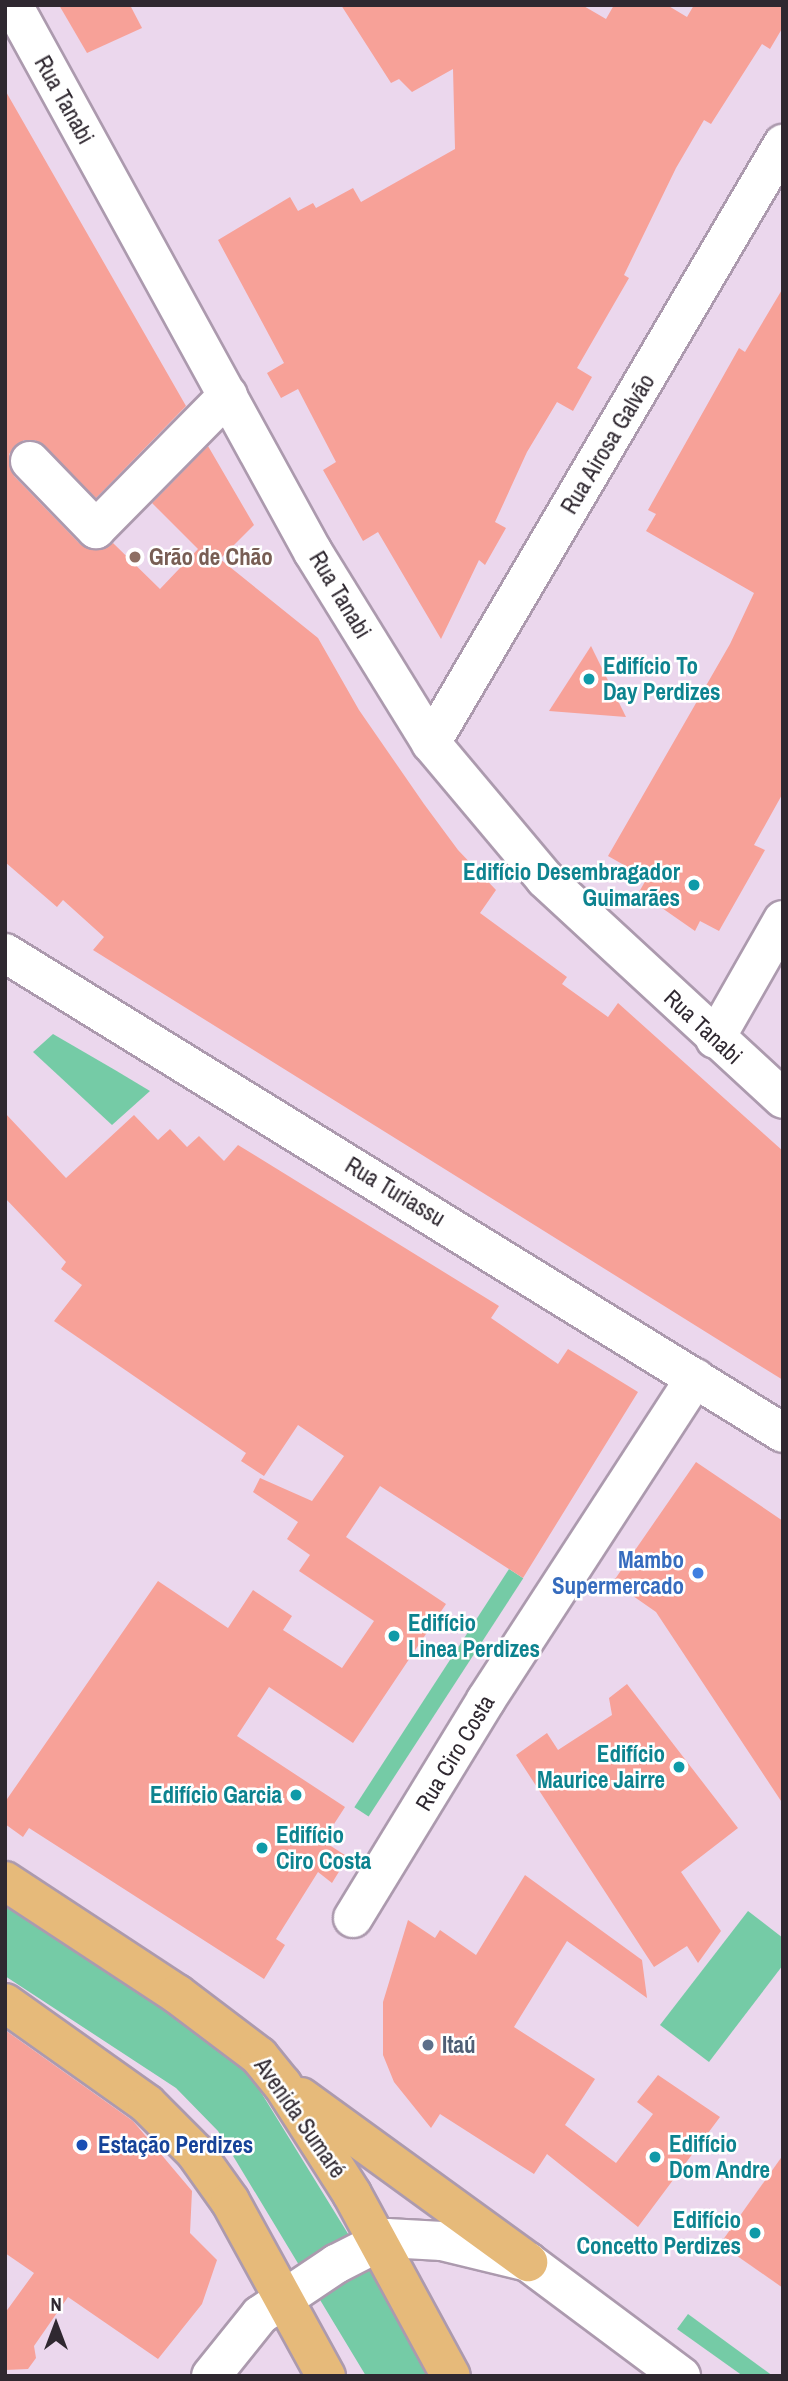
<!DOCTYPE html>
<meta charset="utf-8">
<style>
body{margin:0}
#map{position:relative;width:788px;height:2381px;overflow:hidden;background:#ebd7ed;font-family:"Archivo Narrow",sans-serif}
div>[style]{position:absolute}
.green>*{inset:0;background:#75cba6;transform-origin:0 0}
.building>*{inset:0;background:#f7a198}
.roads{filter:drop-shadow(2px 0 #ac9aae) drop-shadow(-2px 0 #ac9aae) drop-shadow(0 2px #ac9aae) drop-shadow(0 -2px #ac9aae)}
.street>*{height:38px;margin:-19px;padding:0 19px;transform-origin:19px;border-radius:19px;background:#fff}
.secondary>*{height:38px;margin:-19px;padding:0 19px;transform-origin:19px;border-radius:19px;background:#fff}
.primary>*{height:38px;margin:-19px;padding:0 19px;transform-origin:19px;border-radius:19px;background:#e6ba7a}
.dots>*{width:19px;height:19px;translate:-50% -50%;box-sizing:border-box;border:4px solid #fff;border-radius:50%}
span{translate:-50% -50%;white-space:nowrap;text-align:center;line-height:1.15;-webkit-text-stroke:5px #fff;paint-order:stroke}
.street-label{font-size:23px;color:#2f2830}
.education-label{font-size:23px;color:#785e54;font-weight:700}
.left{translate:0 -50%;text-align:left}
.culture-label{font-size:23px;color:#0d838f;font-weight:700}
.right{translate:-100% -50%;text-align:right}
.shop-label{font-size:23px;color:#366cbe;font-weight:700}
.service-label{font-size:23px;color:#4e5e75;font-weight:700}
.transit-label{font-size:23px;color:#164399;font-weight:700}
.frame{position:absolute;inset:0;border:7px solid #2f2830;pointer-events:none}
.north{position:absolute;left:21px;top:2290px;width:70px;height:70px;-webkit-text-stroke:5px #fff;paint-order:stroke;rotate:0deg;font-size:19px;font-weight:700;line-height:28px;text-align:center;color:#2f2830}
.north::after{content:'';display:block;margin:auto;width:24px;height:32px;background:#2f2830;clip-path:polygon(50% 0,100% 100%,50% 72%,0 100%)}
</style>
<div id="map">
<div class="green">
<i style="clip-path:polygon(53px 1034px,115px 1070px,150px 1091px,112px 1125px,33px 1052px)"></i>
<i style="left:509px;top:1569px;width:17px;height:284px;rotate:33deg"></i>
<i style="clip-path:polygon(5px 1901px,238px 2055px,390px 2302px,430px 2376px,366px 2376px,218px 2131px,176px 2088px,5px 1976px)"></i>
<i style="clip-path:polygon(748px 1911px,783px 1938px,783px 1965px,709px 2062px,660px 2025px)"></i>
<i style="clip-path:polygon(688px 2314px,773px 2376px,743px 2376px,677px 2329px)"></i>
</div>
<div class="building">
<i style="clip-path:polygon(59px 5px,130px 5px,142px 28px,87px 53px)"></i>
<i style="clip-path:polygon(341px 5px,582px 5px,606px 19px,614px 5px,667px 5px,687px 17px,694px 5px,783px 5px,783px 27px,770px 49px,762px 44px,711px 124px,704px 120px,676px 168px,624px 275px,629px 278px,577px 368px,592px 377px,573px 411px,557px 402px,527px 452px,495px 522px,506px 528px,485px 565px,479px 560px,441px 639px,378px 532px,363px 541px,323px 470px,336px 462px,298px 389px,281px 398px,267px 373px,284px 363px,218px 240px,290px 197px,298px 211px,313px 203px,316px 208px,353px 188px,361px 202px,455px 149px,453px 69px,412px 92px,399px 79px,391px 83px)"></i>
<i style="clip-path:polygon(5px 90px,186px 406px,96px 498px,35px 440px,24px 440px,9px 454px,14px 476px,81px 545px,101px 550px,113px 543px,160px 589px,198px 549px,152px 503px,208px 446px,254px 525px,220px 559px,318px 638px,359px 710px,424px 804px,458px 850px,496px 890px,480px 913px,567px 977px,562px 984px,608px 1017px,618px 1003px,783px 1151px,783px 1380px,93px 950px,104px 937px,63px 900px,57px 907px,5px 862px)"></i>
<i style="clip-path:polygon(783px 288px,783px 793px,754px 845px,765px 850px,719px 931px,700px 921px,695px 931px,639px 892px,647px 878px,608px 856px,730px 644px,754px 593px,646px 531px,656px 514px,648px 510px,739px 348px,745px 352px)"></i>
<i style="clip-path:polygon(591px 646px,626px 717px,549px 711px)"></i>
<i style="clip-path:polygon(5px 1113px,66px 1178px,134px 1115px,158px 1140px,170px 1129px,187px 1147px,199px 1136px,224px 1161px,238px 1145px,499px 1306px,491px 1318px,558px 1364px,568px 1349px,638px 1392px,523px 1578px,380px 1486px,346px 1537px,446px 1604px,353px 1743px,269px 1687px,237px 1736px,345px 1807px,323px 1841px,348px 1857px,332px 1883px,318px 1872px,276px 1939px,285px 1945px,264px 1979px,29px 1828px,23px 1837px,5px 1824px,5px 1802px,158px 1581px,228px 1628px,253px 1590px,292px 1616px,283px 1630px,342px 1668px,374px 1621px,299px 1571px,310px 1555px,287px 1539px,298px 1522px,253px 1492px,260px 1478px,312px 1501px,344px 1456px,298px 1425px,264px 1476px,241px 1461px,246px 1453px,54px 1321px,82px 1285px,61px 1269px,66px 1262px,5px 1198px)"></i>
<i style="clip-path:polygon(696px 1462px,783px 1521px,783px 1804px,656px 1612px,613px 1582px)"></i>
<i style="clip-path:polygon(627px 1684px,738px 1828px,681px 1872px,721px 1931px,698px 1963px,687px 1946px,654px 1967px,516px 1755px,547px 1733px,558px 1750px,612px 1715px,609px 1698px)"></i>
<i style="clip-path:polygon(525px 1875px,642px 1960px,647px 1998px,567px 1941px,514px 2027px,595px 2079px,565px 2125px,616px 2163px,653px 2114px,637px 2102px,658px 2075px,720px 2117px,638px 2227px,547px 2154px,534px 2174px,440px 2114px,431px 2128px,394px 2082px,383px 2055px,383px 2002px,408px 1920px,435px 1938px,440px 1930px,476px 1955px)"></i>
<i style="clip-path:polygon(5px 2030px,133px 2121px,192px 2191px,190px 2233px,217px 2260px,202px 2304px,158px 2359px,68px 2297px,34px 2346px,36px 2358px,28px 2369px,5px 2370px,5px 2313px,34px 2273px,5px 2253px)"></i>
<i style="clip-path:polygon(783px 2155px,783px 2288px,720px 2244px)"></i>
</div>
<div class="roads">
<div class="street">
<i style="left:13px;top:5px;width:624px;rotate:61.26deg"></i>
<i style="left:313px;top:552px;width:225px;rotate:58.3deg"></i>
<i style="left:431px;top:743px;width:177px;rotate:50deg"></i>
<i style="left:545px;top:879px;width:324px;rotate:42.7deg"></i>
<i style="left:30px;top:461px;width:95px;rotate:45.9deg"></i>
<i style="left:96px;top:529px;width:188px;rotate:-45.4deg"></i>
<i style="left:431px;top:743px;width:695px;rotate:-59.56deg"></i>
<i style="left:715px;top:1039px;width:137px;rotate:-60.3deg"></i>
<i style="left:353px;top:1918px;width:255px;rotate:-58.6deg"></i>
<i style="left:486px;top:1700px;width:384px;rotate:-57deg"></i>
<i style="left:211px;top:2376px;width:78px;rotate:-51.2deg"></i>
<i style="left:260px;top:2315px;width:92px;rotate:-33.9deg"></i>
<i style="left:336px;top:2264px;width:57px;rotate:-27deg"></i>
<i style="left:387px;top:2238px;width:55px;rotate:3.1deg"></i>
<i style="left:442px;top:2241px;width:89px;rotate:13.7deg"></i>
<i style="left:528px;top:2262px;width:191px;rotate:36.7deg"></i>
</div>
<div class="secondary">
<i style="left:5px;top:953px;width:914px;rotate:31.67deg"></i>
</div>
<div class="primary">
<i style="left:5px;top:1881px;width:206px;rotate:33.3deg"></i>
<i style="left:177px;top:1994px;width:103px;rotate:37.1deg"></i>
<i style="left:259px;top:2056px;width:36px;rotate:51deg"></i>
<i style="left:282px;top:2084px;width:130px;rotate:57.5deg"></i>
<i style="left:352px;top:2194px;width:207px;rotate:61.5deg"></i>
<i style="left:5px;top:2003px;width:174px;rotate:35.4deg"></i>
<i style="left:147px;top:2104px;width:68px;rotate:45deg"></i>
<i style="left:195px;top:2152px;width:60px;rotate:54.5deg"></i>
<i style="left:230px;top:2201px;width:200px;rotate:61.3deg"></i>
<i style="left:301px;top:2097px;width:281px;rotate:36deg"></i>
</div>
</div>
<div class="dots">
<i style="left:135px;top:557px;background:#8d6e63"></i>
<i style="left:589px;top:679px;background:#0f9aa8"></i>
<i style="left:694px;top:885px;background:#0f9aa8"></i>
<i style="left:698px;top:1573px;background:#3f7fe0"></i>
<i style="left:394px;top:1636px;background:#0f9aa8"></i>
<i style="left:679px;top:1767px;background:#0f9aa8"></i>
<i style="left:296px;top:1795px;background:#0f9aa8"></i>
<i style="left:262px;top:1848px;background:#0f9aa8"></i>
<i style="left:428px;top:2045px;background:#5c6f8a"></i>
<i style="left:82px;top:2145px;background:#1a4fb4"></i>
<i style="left:655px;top:2157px;background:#0f9aa8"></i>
<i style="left:755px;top:2233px;background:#0f9aa8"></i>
</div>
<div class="street-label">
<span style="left:64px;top:100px;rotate:61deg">Rua Tanabi</span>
<span style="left:608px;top:444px;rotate:-59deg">Rua Airosa Galvão</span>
<span style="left:340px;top:595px;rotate:59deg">Rua Tanabi</span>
<span style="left:703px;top:1027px;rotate:43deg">Rua Tanabi</span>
<span style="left:395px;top:1192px;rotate:31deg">Rua Turiassu</span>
<span style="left:455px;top:1753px;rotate:-59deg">Rua Ciro Costa</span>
<span style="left:300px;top:2118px;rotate:55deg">Avenida Sumaré</span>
</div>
<div class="education-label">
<span class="left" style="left:149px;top:557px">Grão de Chão</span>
</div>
<div class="culture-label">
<span class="left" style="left:603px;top:679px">Edifício To<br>Day Perdizes</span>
<span class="right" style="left:680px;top:885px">Edifício Desembragador<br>Guimarães</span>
<span class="left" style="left:408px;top:1636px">Edifício<br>Linea Perdizes</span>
<span class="right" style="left:665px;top:1767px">Edifício<br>Maurice Jairre</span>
<span class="right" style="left:282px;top:1795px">Edifício Garcia</span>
<span class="left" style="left:276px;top:1848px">Edifício<br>Ciro Costa</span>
<span class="left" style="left:669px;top:2157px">Edifício<br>Dom Andre</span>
<span class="right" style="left:741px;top:2233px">Edifício<br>Concetto Perdizes</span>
</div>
<div class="shop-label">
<span class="right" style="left:684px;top:1573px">Mambo<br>Supermercado</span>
</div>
<div class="service-label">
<span class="left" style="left:442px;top:2045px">Itaú</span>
</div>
<div class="transit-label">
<span class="left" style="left:98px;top:2145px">Estação Perdizes</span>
</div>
<div class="frame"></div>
<div class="north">N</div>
</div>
